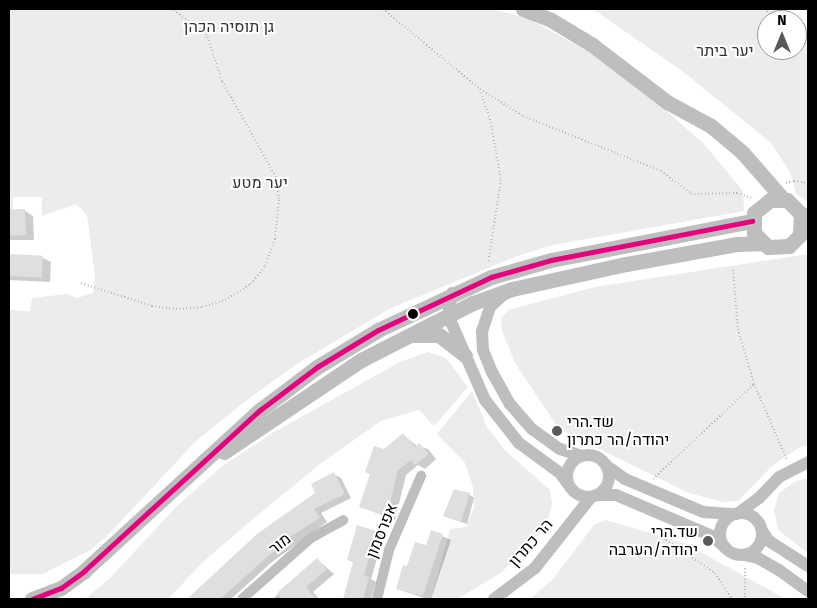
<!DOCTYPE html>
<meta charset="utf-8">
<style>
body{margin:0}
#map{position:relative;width:817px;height:608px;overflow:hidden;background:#fff;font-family:"Fira Sans",Heebo,sans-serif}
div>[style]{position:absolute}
.green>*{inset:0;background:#ececec}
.shadow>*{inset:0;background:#0003}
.building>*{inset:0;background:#dfdfdf;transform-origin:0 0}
.path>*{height:2px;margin-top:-1px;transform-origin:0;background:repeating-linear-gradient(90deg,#b9b9b9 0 1px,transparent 0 3.5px)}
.minor>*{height:10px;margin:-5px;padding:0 5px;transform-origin:5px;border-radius:5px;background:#bebebe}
.tertiary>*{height:12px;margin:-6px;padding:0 6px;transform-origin:6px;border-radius:6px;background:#bebebe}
.tertiary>.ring{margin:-6px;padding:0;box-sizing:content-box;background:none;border:12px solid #bebebe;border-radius:50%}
.primary>*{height:15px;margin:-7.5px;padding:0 7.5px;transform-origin:7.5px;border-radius:7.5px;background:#bebebe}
.bus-1>*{height:5px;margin:-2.5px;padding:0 2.5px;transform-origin:2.5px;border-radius:2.5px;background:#e5007d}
.dots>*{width:14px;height:14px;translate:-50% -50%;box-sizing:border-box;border:2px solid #fff;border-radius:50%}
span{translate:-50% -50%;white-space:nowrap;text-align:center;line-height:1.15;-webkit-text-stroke:4px #fff;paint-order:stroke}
.park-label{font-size:16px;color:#333}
.poi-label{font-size:16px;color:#000}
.left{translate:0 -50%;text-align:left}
.right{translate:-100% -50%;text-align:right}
.street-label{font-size:16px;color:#000}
.frame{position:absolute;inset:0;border:10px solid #000;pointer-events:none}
.north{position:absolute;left:757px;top:10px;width:50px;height:50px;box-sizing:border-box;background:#fff;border:1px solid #999;border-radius:50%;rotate:0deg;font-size:14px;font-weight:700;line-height:20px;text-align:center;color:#000}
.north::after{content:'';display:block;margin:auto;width:18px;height:22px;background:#595959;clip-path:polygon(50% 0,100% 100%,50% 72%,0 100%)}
</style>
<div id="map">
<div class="green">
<i style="clip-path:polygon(9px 9px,491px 9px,527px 18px,586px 50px,662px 107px,704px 144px,743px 191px,744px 211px,553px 245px,517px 256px,391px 308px,297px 364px,247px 400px,196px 441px,107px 536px,89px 551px,43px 574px,9px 574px,9px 310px,30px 311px,32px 298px,67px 294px,77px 298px,93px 293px,95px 276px,87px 215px,76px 204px,42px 216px,42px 197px,13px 197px,12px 228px,9px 229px)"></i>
<i style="clip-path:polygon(evenodd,593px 9px,785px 9px,808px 26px,808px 202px,796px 194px,790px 172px,771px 143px,686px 74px,593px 9px,767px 20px,797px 20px,797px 50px,767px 50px,767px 20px)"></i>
<i style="clip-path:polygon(808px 254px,808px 445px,800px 447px,772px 466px,738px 501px,723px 502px,689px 493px,559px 429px,515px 363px,502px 331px,501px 319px,508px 310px,595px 287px)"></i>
<i style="clip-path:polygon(428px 352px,446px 358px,468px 387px,434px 426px,419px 410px,381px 421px,320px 464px,253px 519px,203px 562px,168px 599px,85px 599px,110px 578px,177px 506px,221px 467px,274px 432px,400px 362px)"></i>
<i style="clip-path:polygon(472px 391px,487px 427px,505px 450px,550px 490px,552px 504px,546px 527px,501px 573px,457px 599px,431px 599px,450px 529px,466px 527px,474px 507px,473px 487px,465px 463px,437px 434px)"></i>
<i style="clip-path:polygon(808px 478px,808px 553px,778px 530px,774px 510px,779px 493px,796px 481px)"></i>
<i style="clip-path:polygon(606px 520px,684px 543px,786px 599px,530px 599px,553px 579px,594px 525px)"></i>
</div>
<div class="shadow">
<i style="clip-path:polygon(9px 211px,25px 211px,33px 216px,34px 240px,9px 240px)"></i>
<i style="clip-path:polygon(9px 256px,43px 258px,51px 262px,50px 282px,9px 280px)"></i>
<i style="clip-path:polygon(403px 435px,417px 446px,428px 449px,436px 459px,425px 469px,418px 465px,406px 475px,395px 520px,361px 507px,384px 451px)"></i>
<i style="clip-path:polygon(334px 474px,341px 478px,351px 498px,321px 513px,327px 522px,272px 562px,231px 599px,189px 599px,258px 535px,317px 493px)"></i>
<i style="clip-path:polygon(469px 494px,474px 498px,467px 524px,444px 516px)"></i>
<i style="clip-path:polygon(376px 532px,384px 536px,371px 579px,376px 582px,371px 599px,344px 599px,354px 563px)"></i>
<i style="clip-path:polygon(432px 532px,451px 540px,431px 599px,427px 599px,397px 589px,408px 567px,427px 547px)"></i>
<i style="clip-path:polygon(317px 559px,334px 574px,313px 592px,319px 599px,273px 599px)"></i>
</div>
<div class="building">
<i style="left:25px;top:209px;width:26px;height:16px;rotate:88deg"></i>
<i style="left:9px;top:254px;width:34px;height:22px;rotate:3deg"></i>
<i style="clip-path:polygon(403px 433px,415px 447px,419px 443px,429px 454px,415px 465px,411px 460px,398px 470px,387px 516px,359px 507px,370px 474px,365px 472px,374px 446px,384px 449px)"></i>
<i style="clip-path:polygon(334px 472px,345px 494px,314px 509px,320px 518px,291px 536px,220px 599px,187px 599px,257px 534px,315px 493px,311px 484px)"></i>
<i style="clip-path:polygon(454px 489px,470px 493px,461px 522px,443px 516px)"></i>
<i style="clip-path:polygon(357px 525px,377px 531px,364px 575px,369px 577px,363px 599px,343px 599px,353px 562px,347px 560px)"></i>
<i style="clip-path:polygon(431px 530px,443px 534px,423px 596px,396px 589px,403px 565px,407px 566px,415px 542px,426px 545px)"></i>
<i style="clip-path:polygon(317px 558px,327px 569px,306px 587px,316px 599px,282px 599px,277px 593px)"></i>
</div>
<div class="path">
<i style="left:383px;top:9px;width:126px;rotate:39.5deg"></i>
<i style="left:480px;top:89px;width:51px;rotate:32.1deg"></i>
<i style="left:523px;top:116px;width:149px;rotate:21.7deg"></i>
<i style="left:661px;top:171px;width:38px;rotate:37deg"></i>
<i style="left:691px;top:194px;width:46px;rotate:-1.2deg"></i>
<i style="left:737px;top:193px;width:16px;rotate:18deg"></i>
<i style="left:764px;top:9px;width:18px;rotate:38deg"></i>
<i style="left:797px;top:35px;width:14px;rotate:39deg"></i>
<i style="left:480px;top:89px;width:32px;rotate:72deg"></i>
<i style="left:490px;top:119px;width:62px;rotate:79.8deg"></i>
<i style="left:501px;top:180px;width:84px;rotate:98.9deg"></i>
<i style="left:786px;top:183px;width:8px;rotate:-14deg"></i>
<i style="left:794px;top:181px;width:14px;rotate:8deg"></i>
<i style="left:733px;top:270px;width:59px;rotate:85.2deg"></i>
<i style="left:738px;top:329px;width:57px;rotate:73.8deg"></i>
<i style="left:81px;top:283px;width:75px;rotate:17.9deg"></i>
<i style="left:152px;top:306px;width:24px;rotate:7deg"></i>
<i style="left:176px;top:309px;width:26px;rotate:-4deg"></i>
<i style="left:202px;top:307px;width:24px;rotate:-17deg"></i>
<i style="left:225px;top:300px;width:31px;rotate:-32deg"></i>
<i style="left:251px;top:284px;width:23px;rotate:-52deg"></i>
<i style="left:265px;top:266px;width:29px;rotate:-70deg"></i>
<i style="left:275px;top:239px;width:40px;rotate:-84.3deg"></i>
<i style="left:279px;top:199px;width:22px;rotate:-98deg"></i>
<i style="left:276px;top:177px;width:110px;rotate:-119.4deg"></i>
<i style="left:222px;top:81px;width:51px;rotate:-108.4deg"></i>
<i style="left:206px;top:33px;width:42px;rotate:-144.8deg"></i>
<i style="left:653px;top:479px;width:139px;rotate:-43.2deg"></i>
<i style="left:754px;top:384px;width:83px;rotate:66.5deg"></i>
<i style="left:659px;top:527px;width:15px;rotate:62deg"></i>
<i style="left:666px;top:540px;width:59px;rotate:34deg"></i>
<i style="left:715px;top:573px;width:31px;rotate:57deg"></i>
<i style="left:745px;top:568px;width:31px;rotate:90deg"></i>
</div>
<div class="minor">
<i style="left:242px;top:599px;width:92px;rotate:-41.5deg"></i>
<i style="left:311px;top:538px;width:37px;rotate:-29deg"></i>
<i style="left:377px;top:599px;width:50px;rotate:-76.2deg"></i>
<i style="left:389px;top:550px;width:81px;rotate:-66.6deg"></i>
</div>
<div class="tertiary">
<i style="left:452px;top:293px;width:22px;rotate:100deg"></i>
<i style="left:448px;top:315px;width:93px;rotate:66.5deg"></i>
<i style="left:485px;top:400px;width:55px;rotate:51.7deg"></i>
<i style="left:519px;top:443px;width:51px;rotate:36.2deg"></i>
<i style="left:560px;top:473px;width:14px;rotate:54deg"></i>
<i style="left:504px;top:294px;width:19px;rotate:137deg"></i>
<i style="left:490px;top:307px;width:25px;rotate:108deg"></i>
<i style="left:482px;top:331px;width:19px;rotate:87deg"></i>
<i style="left:483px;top:350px;width:24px;rotate:68deg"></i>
<i style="left:492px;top:372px;width:37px;rotate:61deg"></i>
<i style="left:510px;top:404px;width:33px;rotate:49deg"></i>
<i style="left:532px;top:429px;width:34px;rotate:36deg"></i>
<i style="left:560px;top:449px;width:22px;rotate:18deg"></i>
<i class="ring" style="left:567px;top:455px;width:30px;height:30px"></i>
<i style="left:607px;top:466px;width:22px;rotate:36deg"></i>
<i style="left:625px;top:479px;width:85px;rotate:22.9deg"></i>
<i style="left:703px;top:512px;width:32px;rotate:4deg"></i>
<i style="left:598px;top:495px;width:18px"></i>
<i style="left:616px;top:495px;width:104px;rotate:23.1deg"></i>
<i style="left:712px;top:536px;width:18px;rotate:41deg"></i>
<i class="ring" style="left:720px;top:513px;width:30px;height:30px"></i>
<i style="left:737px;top:514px;width:27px;rotate:-36deg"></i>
<i style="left:759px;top:498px;width:29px;rotate:-46deg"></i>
<i style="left:779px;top:477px;width:33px;rotate:-27deg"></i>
<i style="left:762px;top:531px;width:12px;rotate:55deg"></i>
<i style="left:769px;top:541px;width:46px;rotate:32.7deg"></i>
<i style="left:744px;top:555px;width:14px;rotate:12deg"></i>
<i style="left:758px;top:558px;width:24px;rotate:30deg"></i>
<i style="left:779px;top:570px;width:36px;rotate:36deg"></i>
<i style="left:494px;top:599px;width:51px;rotate:-37.1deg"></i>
<i style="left:535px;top:568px;width:90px;rotate:-51.7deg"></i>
</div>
<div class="primary">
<i style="left:523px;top:9px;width:30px;rotate:21deg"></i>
<i style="left:551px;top:20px;width:47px;rotate:31deg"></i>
<i style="left:591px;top:44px;width:96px;rotate:37.3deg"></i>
<i style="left:667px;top:102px;width:50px;rotate:28.6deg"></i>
<i style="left:711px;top:126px;width:40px;rotate:40deg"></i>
<i style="left:742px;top:152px;width:62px;rotate:48.9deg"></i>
<i style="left:801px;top:214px;width:21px;rotate:93deg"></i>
<i style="left:800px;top:235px;width:16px;rotate:135deg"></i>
<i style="left:789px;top:246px;width:21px;rotate:177deg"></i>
<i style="left:768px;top:247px;width:20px;rotate:-135deg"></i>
<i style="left:754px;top:233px;width:20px;rotate:-90deg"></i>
<i style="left:754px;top:213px;width:21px;rotate:-39deg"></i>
<i style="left:770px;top:200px;width:17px"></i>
<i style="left:787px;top:200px;width:20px;rotate:45deg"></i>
<i style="left:801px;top:214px;width:7px;rotate:16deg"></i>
<i style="left:414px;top:335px;width:25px"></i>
<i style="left:439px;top:335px;width:33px;rotate:38deg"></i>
<i style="left:224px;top:452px;width:165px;rotate:-33.9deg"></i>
<i style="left:361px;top:360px;width:126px;rotate:-27deg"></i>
<i style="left:473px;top:303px;width:41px;rotate:-19.7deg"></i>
<i style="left:512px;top:289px;width:117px;rotate:-12.4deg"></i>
<i style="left:626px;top:264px;width:113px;rotate:-10.2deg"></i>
<i style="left:737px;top:244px;width:24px;rotate:-2deg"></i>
<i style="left:32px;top:599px;width:31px;rotate:-21deg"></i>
<i style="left:61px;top:588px;width:29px;rotate:-36deg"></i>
<i style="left:84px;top:571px;width:239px;rotate:-42.5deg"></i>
<i style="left:260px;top:410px;width:71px;rotate:-37deg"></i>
<i style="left:317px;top:367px;width:71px;rotate:-31.2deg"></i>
<i style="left:378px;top:330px;width:125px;rotate:-25.1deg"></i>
<i style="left:491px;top:277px;width:62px;rotate:-15.8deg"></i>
<i style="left:551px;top:260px;width:205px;rotate:-11deg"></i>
</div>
<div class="bus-1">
<i style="left:32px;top:599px;width:31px;rotate:-21deg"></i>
<i style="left:61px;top:588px;width:29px;rotate:-36deg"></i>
<i style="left:84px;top:571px;width:239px;rotate:-42.5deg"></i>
<i style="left:260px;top:410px;width:71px;rotate:-37deg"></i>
<i style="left:317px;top:367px;width:71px;rotate:-31.2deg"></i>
<i style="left:378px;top:330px;width:125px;rotate:-25.1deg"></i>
<i style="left:491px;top:277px;width:62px;rotate:-15.8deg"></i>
<i style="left:551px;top:260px;width:205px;rotate:-11deg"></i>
</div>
<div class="dots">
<i style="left:413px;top:314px;background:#000"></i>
<i style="left:557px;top:431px;background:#595959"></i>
<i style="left:708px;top:541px;background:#595959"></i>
</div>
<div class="park-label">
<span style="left:229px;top:27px">גן תוסיה הכהן</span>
<span style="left:725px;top:51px">יער ביתר</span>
<span style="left:260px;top:183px">יער מטע</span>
</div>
<div class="poi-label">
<span class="left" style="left:567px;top:431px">שד.הרי<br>יהודה/הר כתרון</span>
<span class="right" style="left:698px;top:541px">שד.הרי<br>יהודה/הערבה</span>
</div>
<div class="street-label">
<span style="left:382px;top:531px;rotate:-68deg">אפרסמון</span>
<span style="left:531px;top:543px;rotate:-49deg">הר כתרון</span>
<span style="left:280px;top:544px;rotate:-39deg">מור</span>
</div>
<div class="frame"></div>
<div class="north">N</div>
</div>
